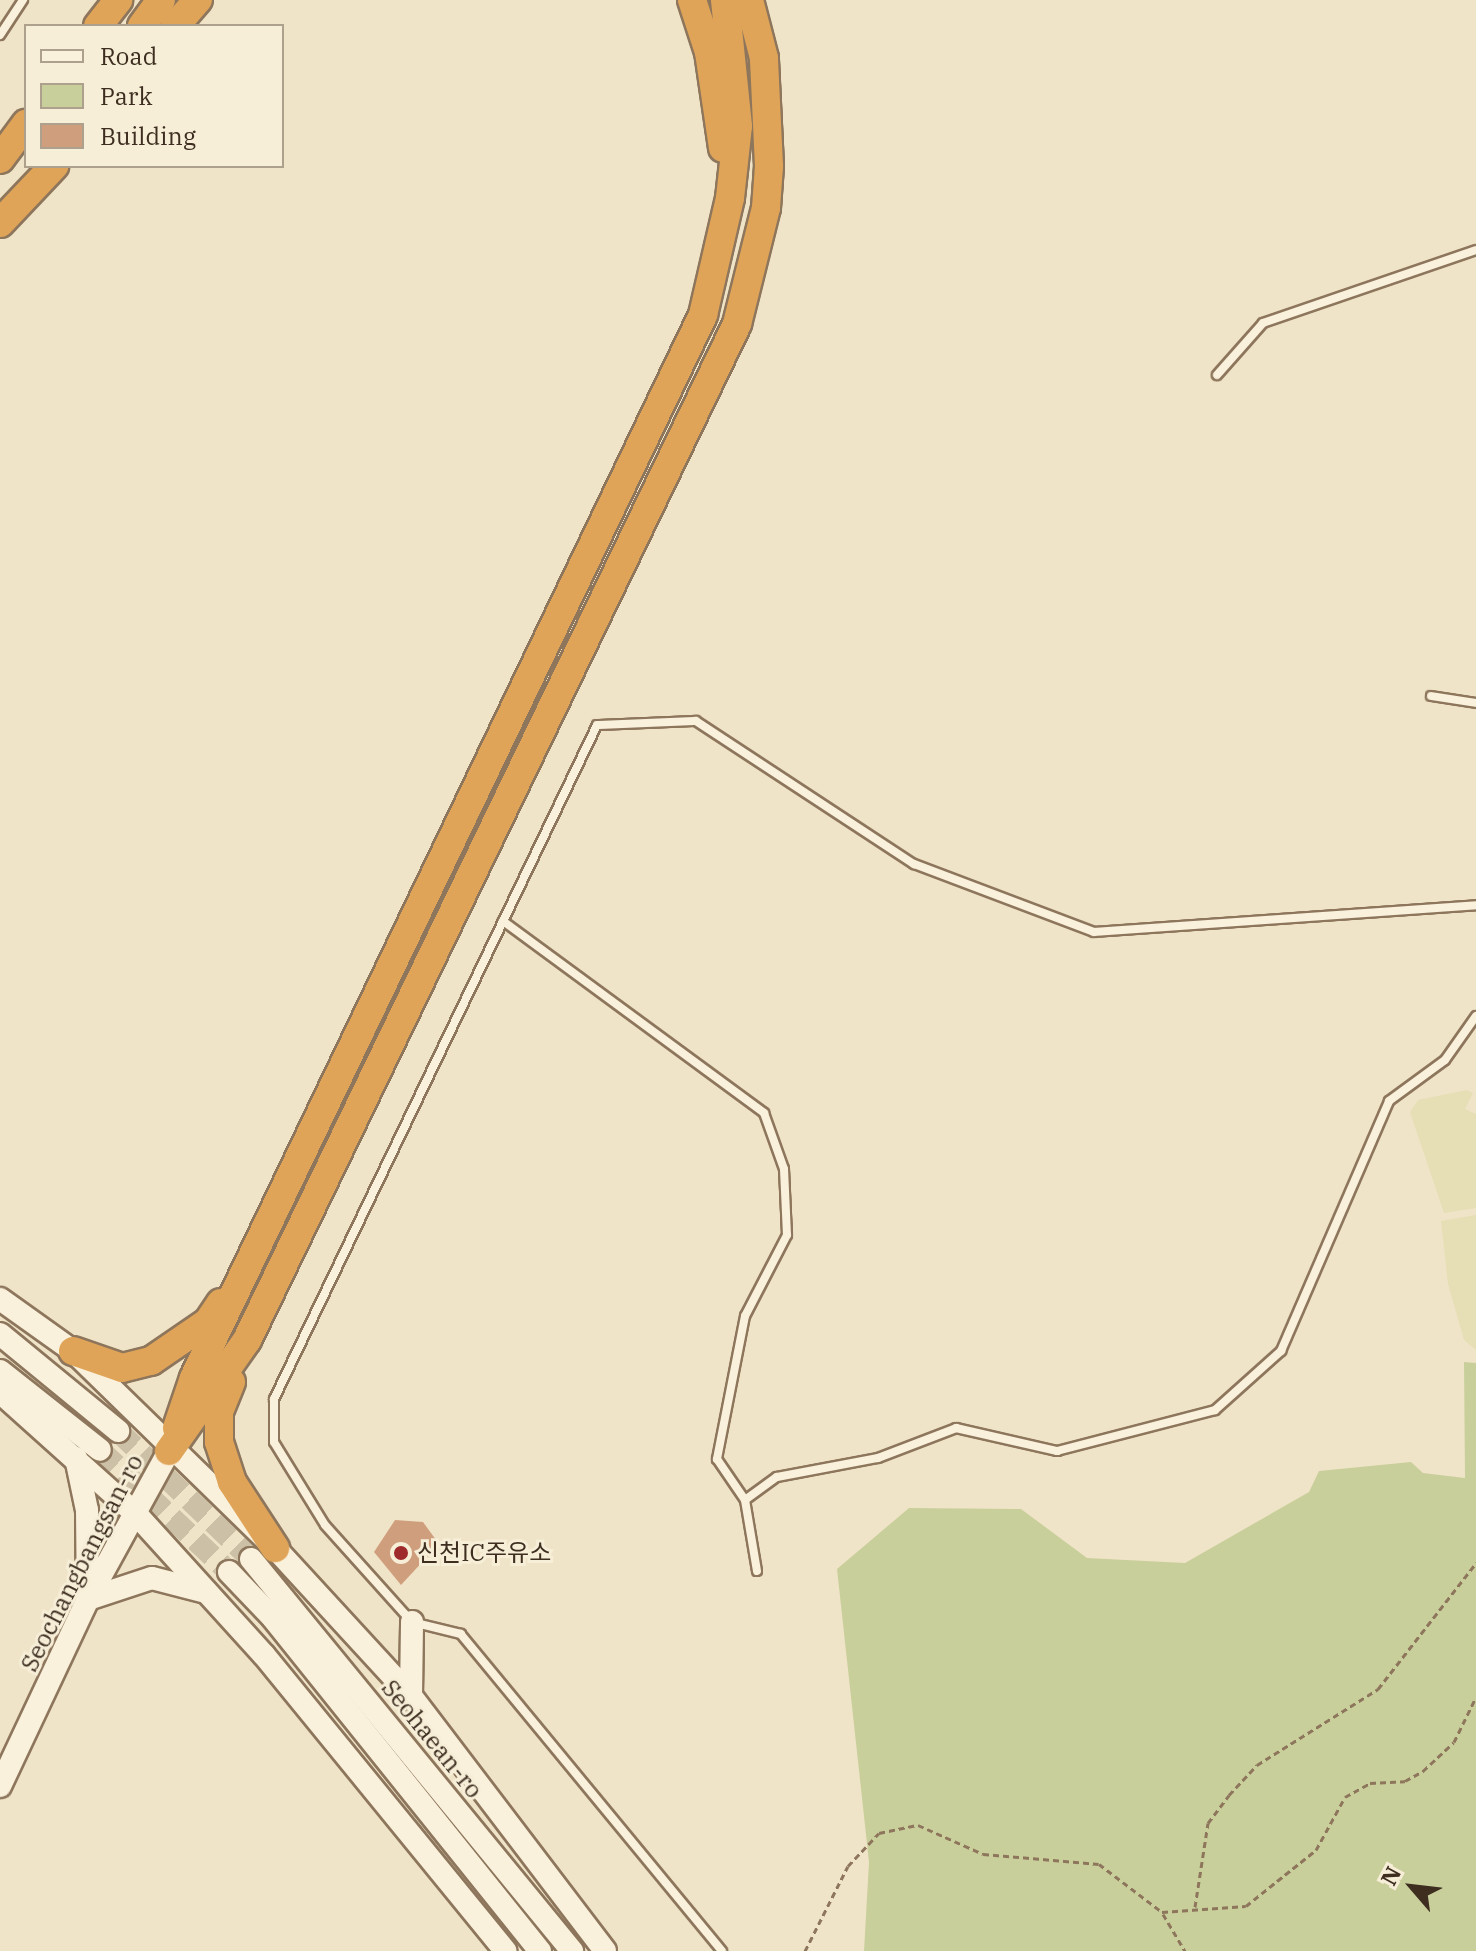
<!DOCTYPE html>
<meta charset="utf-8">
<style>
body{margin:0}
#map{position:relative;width:1476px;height:1951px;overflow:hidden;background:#f0e4c8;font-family:"IBM Plex Serif","Noto Sans KR",serif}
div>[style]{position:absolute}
.farmland>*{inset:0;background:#e6deb5}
.green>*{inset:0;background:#c9cf9b}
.building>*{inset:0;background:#cf9f7d}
.secondary-tunnel>*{height:22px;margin-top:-11px;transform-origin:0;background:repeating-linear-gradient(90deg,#ccc0a6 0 22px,transparent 0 33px)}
.path>*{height:3px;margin-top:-1.5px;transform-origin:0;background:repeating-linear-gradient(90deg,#8d765c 0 6px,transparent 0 10px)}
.roads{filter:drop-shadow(2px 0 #8d765c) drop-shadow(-2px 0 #8d765c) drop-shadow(0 2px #8d765c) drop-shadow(0 -2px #8d765c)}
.lane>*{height:8px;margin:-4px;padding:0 4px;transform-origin:4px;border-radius:4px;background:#faf1dc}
.secondary>*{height:22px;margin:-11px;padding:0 11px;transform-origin:11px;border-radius:11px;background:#faf1dc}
.highway>*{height:28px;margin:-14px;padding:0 14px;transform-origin:14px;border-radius:14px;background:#e0a458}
.dots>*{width:22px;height:22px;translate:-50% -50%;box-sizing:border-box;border:4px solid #f7eed8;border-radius:50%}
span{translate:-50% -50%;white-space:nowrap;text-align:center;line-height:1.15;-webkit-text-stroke:6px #f7eed8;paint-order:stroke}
.poi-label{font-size:24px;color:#3d2e20}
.left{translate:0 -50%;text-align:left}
.street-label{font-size:24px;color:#3d2e20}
.legend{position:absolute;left:24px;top:24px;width:260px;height:144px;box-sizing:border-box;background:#f7eed8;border:2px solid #ada18e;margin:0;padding:10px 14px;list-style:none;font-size:24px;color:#3d2e20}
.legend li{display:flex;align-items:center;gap:16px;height:40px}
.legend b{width:40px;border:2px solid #ada18e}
.north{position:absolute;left:1372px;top:1847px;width:80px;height:80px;-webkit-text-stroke:6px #f7eed8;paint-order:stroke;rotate:298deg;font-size:22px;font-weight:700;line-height:32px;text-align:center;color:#3d2e20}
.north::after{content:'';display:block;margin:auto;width:28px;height:36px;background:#3d2e20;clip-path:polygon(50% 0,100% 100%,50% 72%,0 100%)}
</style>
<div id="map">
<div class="farmland">
<i style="clip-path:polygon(1467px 1090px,1473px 1093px,1465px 1109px,1476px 1114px,1476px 1208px,1444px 1213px,1410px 1112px,1418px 1100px)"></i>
<i style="clip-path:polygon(1476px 1215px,1476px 1350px,1464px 1340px,1448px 1284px,1441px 1221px)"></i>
</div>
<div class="green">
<i style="clip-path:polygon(1464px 1362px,1476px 1363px,1476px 1951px,864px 1951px,869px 1862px,837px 1569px,909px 1508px,1021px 1509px,1087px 1558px,1185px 1563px,1309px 1492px,1319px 1471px,1411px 1462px,1423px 1473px,1465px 1478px)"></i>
</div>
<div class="building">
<i style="clip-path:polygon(395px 1520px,423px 1522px,439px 1544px,401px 1585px,374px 1552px)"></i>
</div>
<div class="secondary-tunnel">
<i style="left:118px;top:1431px;width:185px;rotate:43.9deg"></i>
<i style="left:100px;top:1450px;width:178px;rotate:43.4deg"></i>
</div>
<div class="path">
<i style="left:1195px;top:1907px;width:85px;rotate:-81.2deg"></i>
<i style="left:1208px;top:1823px;width:35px;rotate:-53deg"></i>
<i style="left:1229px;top:1795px;width:41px;rotate:-47deg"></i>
<i style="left:1257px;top:1765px;width:143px;rotate:-32.1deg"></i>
<i style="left:1378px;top:1689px;width:160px;rotate:-52.1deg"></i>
<i style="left:1163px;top:1914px;width:43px;rotate:59.3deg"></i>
<i style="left:805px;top:1951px;width:95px;rotate:-63.2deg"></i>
<i style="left:848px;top:1866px;width:45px;rotate:-46.8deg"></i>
<i style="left:879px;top:1833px;width:40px;rotate:-12deg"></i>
<i style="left:918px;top:1825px;width:71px;rotate:24deg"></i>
<i style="left:983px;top:1854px;width:116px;rotate:4.9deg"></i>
<i style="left:1099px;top:1864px;width:79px;rotate:37.3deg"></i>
<i style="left:1162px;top:1912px;width:84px;rotate:-4.1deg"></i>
<i style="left:1246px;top:1906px;width:90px;rotate:-38.7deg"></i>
<i style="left:1316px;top:1850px;width:60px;rotate:-61.3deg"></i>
<i style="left:1345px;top:1797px;width:29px;rotate:-29deg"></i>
<i style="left:1370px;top:1783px;width:35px;rotate:-3deg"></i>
<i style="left:1405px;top:1781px;width:21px;rotate:-29deg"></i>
<i style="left:1423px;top:1771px;width:42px;rotate:-43.1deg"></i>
<i style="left:1454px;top:1742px;width:50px;rotate:-63.9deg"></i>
</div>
<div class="roads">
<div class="lane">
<i style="left:0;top:35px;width:42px;rotate:-56.7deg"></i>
<i style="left:1217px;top:375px;width:69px;rotate:-48.5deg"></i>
<i style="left:1263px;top:323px;width:225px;rotate:-18.9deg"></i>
<i style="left:1431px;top:696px;width:46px;rotate:8.8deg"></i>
<i style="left:503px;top:921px;width:324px;rotate:36.3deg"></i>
<i style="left:764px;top:1113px;width:59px;rotate:70.3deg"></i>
<i style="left:784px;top:1169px;width:66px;rotate:87.4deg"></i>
<i style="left:787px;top:1235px;width:91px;rotate:117.4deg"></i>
<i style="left:745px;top:1316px;width:146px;rotate:101.1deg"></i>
<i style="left:717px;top:1459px;width:50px;rotate:55.7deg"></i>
<i style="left:745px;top:1500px;width:72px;rotate:80.4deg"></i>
<i style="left:745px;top:1500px;width:39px;rotate:-36deg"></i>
<i style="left:777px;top:1477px;width:103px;rotate:-10.7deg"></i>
<i style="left:878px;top:1458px;width:84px;rotate:-21deg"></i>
<i style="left:956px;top:1428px;width:104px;rotate:12.8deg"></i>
<i style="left:1057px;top:1451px;width:163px;rotate:-14.5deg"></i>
<i style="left:1215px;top:1410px;width:89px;rotate:-41.8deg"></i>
<i style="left:1281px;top:1351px;width:272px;rotate:-66.6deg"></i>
<i style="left:1389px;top:1101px;width:69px;rotate:-36.2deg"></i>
<i style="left:1445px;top:1060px;width:54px;rotate:-54.8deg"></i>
<i style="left:722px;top:1951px;width:411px;rotate:-129.5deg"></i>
<i style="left:461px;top:1634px;width:50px;rotate:-166.2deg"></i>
<i style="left:412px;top:1622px;width:130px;rotate:-131.9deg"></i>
<i style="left:325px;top:1525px;width:97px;rotate:-121.6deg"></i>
<i style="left:274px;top:1442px;width:43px;rotate:-90deg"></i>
<i style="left:274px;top:1399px;width:747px;rotate:-64.39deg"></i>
<i style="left:597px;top:725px;width:99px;rotate:-2.3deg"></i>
<i style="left:696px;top:721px;width:261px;rotate:33.3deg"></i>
<i style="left:914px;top:864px;width:192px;rotate:20.7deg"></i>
<i style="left:1094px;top:932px;width:383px;rotate:-4deg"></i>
</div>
<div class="secondary">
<i style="left:0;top:1299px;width:90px;rotate:35.5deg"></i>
<i style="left:73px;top:1351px;width:282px;rotate:44.3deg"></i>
<i style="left:275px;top:1548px;width:201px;rotate:47.4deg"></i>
<i style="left:411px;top:1696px;width:320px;rotate:52.7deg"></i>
<i style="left:0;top:1334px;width:153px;rotate:39.4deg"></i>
<i style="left:0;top:1371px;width:127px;rotate:38.3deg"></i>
<i style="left:0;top:1392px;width:183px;rotate:41.9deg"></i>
<i style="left:136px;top:1514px;width:190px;rotate:47.8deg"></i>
<i style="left:264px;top:1655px;width:382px;rotate:50.8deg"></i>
<i style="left:76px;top:1458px;width:53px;rotate:78.1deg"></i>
<i style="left:87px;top:1510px;width:89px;rotate:89.4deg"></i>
<i style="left:88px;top:1599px;width:67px;rotate:-18.2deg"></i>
<i style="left:152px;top:1578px;width:56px;rotate:14.5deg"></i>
<i style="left:251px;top:1559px;width:507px;rotate:50.69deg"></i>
<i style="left:229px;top:1572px;width:64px;rotate:46.3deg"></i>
<i style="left:273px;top:1618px;width:427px;rotate:51.3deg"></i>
<i style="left:411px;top:1696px;width:74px;rotate:-89.2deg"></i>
<i style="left:0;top:1786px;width:207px;rotate:-64.8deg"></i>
<i style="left:88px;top:1599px;width:169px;rotate:-61.3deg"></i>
</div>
<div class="highway">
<i style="left:692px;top:0;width:55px;rotate:71.9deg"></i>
<i style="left:709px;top:52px;width:97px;rotate:81.7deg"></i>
<i style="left:98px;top:26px;width:33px;rotate:-52deg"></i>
<i style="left:142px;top:26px;width:32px;rotate:-54deg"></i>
<i style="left:175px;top:26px;width:35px;rotate:-49deg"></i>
<i style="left:0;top:159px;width:44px;rotate:-53.4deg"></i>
<i style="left:0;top:223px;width:79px;rotate:-46.5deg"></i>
<i style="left:73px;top:1351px;width:52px;rotate:19.1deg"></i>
<i style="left:122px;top:1368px;width:30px;rotate:-14deg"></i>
<i style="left:151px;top:1361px;width:69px;rotate:-34.4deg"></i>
<i style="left:208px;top:1322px;width:23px;rotate:-56deg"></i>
<i style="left:231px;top:1382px;width:32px;rotate:112deg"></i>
<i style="left:219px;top:1412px;width:30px;rotate:90deg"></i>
<i style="left:219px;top:1442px;width:42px;rotate:72deg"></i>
<i style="left:232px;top:1482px;width:79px;rotate:56.9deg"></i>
<i style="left:177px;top:1428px;width:53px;rotate:-71.2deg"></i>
<i style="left:194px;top:1378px;width:1179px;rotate:-64.41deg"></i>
<i style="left:703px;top:315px;width:120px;rotate:-77deg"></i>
<i style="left:730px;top:198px;width:72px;rotate:-83.7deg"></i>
<i style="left:738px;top:126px;width:127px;rotate:-95.9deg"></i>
<i style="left:169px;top:1451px;width:136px;rotate:-54.9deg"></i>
<i style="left:247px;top:1340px;width:1128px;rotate:-64.25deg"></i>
<i style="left:737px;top:324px;width:120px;rotate:-76deg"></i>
<i style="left:766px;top:208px;width:42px;rotate:-85.9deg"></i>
<i style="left:769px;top:166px;width:108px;rotate:-92.7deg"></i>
<i style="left:764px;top:58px;width:60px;rotate:-104.5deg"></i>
</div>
</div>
<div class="dots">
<i style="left:401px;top:1553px;background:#9e2a2b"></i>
</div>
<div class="poi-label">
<span class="left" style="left:417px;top:1553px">신천IC주유소</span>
</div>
<div class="street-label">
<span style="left:82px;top:1563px;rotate:-63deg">Seochangbangsan-ro</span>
<span style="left:432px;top:1739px;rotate:51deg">Seohaean-ro</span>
</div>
<ul class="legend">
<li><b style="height:10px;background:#faf1dc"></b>Road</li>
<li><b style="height:22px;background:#c9cf9b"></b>Park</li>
<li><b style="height:22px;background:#cf9f7d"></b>Building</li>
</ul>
<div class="north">N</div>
</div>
